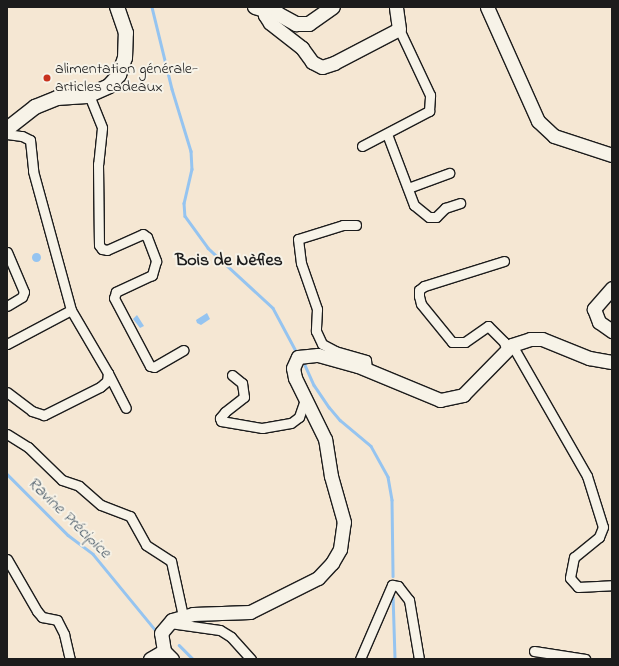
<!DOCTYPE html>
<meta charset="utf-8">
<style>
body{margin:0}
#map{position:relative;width:619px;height:666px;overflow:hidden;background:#f5e7d3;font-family:"Indie Flower",sans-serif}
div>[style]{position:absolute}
.water>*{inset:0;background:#95c4f0}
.round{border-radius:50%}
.stream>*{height:2.5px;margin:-1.25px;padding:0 1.25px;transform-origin:1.25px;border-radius:1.25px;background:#95c4f0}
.roads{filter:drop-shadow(1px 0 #1c1c1c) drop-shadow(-1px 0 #1c1c1c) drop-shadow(0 1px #1c1c1c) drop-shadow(0 -1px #1c1c1c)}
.street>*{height:9px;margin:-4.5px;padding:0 4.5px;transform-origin:4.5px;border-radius:4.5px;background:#f7f3e8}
.secondary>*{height:13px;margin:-6.5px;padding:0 6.5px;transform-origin:6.5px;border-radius:6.5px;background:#f7f3e8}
.primary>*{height:14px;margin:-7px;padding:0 7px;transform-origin:7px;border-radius:7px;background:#f7f3e8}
.dots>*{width:11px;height:11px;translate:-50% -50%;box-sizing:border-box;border:2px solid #f7f3e8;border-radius:50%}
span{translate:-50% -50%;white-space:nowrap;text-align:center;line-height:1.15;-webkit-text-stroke:4px #f7f3e8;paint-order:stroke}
.poi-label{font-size:16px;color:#1c1c1c}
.left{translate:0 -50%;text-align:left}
.water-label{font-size:17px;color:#465766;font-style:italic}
.quarter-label{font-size:18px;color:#1c1c1c;font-weight:700}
.frame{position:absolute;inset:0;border:8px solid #1c1c1c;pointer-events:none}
</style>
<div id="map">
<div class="water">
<i class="round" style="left:31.5px;top:252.5px;width:9px;height:9px"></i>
<i style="clip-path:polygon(207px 313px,210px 319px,201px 325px,197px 323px,196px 320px)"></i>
<i style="clip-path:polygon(137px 315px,144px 326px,140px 328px,133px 319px)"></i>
</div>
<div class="stream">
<i style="left:152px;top:7px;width:84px;rotate:76.3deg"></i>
<i style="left:172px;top:89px;width:65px;rotate:73deg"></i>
<i style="left:191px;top:151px;width:18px;rotate:87deg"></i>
<i style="left:192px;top:169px;width:35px;rotate:103deg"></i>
<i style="left:184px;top:203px;width:13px;rotate:86deg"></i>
<i style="left:185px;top:216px;width:39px;rotate:54deg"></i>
<i style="left:208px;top:248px;width:88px;rotate:42.7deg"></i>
<i style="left:273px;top:308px;width:49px;rotate:61.9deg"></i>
<i style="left:305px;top:365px;width:22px;rotate:66deg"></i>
<i style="left:314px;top:385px;width:27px;rotate:56deg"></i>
<i style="left:329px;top:407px;width:17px;rotate:50deg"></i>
<i style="left:340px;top:420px;width:40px;rotate:40deg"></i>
<i style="left:371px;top:446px;width:35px;rotate:61deg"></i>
<i style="left:388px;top:477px;width:23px;rotate:80deg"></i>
<i style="left:392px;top:500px;width:76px;rotate:89.2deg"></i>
<i style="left:7px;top:474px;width:86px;rotate:45deg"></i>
<i style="left:68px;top:535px;width:31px;rotate:37deg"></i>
<i style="left:93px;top:554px;width:101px;rotate:50.6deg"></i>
<i style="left:393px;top:594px;width:65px;rotate:88.2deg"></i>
<i style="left:179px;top:645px;width:20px;rotate:45deg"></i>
</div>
<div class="roads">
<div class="street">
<i style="left:89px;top:95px;width:35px;rotate:68deg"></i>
<i style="left:102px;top:128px;width:36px;rotate:96deg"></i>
<i style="left:98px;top:164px;width:81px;rotate:89.3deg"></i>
<i style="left:99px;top:245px;width:5px;rotate:53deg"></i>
<i style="left:102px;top:249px;width:5px;rotate:11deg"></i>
<i style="left:107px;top:250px;width:39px;rotate:-24deg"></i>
<i style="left:143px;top:234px;width:5px;rotate:37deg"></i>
<i style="left:147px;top:237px;width:26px;rotate:69deg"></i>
<i style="left:156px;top:261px;width:15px;rotate:106deg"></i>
<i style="left:152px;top:275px;width:40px;rotate:155deg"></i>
<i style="left:116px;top:292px;width:6px;rotate:108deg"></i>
<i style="left:114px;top:298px;width:77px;rotate:62.1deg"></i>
<i style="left:150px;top:366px;width:4px;rotate:14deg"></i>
<i style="left:154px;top:367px;width:34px;rotate:-30deg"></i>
<i style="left:7px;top:134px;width:15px;rotate:8deg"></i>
<i style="left:22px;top:136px;width:9px;rotate:27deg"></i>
<i style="left:30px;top:140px;width:31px;rotate:84deg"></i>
<i style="left:33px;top:171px;width:144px;rotate:74.7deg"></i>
<i style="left:71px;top:310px;width:73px;rotate:59.6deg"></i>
<i style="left:108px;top:373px;width:8px;rotate:97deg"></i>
<i style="left:107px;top:381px;width:9px;rotate:139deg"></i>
<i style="left:100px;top:387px;width:63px;rotate:153.4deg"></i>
<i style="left:44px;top:415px;width:13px;rotate:-162deg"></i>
<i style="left:32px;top:411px;width:31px;rotate:-143deg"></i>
<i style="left:387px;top:134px;width:76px;rotate:69.2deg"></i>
<i style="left:414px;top:205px;width:19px;rotate:39deg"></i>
<i style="left:429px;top:217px;width:7px"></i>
<i style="left:436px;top:217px;width:13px;rotate:-45deg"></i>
<i style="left:445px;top:208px;width:16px;rotate:-18deg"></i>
<i style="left:362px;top:146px;width:76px;rotate:-27.6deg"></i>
<i style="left:429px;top:111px;width:16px;rotate:-86deg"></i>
<i style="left:430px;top:95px;width:73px;rotate:-115.2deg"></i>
<i style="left:408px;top:188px;width:44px;rotate:-20.1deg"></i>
<i style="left:356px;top:225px;width:13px;rotate:180deg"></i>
<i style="left:343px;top:225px;width:47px;rotate:162.7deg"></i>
<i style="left:298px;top:239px;width:24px;rotate:83deg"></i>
<i style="left:301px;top:263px;width:49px;rotate:70.8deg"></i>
<i style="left:317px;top:309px;width:22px;rotate:93deg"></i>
<i style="left:316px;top:331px;width:14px;rotate:65deg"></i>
<i style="left:322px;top:344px;width:15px;rotate:28deg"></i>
<i style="left:335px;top:351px;width:32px;rotate:16deg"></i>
<i style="left:366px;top:360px;width:10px;rotate:84deg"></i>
<i style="left:7px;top:252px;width:43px;rotate:67deg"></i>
<i style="left:24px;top:292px;width:5px;rotate:112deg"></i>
<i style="left:22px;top:297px;width:17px;rotate:149deg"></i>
<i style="left:504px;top:261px;width:84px;rotate:162.6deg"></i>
<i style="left:424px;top:286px;width:6px;rotate:141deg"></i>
<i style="left:419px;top:290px;width:6px;rotate:90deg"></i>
<i style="left:419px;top:296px;width:8px;rotate:76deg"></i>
<i style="left:421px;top:304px;width:49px;rotate:50.8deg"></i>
<i style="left:452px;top:342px;width:13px"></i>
<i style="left:465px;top:342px;width:28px;rotate:-35deg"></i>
<i style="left:488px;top:326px;width:23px;rotate:45deg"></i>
<i style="left:504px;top:342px;width:10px;rotate:73deg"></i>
<i style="left:7px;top:344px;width:72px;rotate:-28deg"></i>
<i style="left:512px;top:345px;width:151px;rotate:60.2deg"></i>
<i style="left:587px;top:476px;width:53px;rotate:72.6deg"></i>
<i style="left:603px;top:527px;width:11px;rotate:112deg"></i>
<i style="left:599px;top:537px;width:32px;rotate:141deg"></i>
<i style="left:574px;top:557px;width:21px;rotate:101deg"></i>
<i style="left:570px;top:578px;width:12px;rotate:48deg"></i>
<i style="left:578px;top:587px;width:34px;rotate:-3deg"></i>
<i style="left:108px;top:373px;width:39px;rotate:63deg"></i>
<i style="left:232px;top:375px;width:13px;rotate:39deg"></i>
<i style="left:242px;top:383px;width:14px;rotate:82deg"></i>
<i style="left:244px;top:397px;width:24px;rotate:142deg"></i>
<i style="left:225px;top:412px;width:8px;rotate:130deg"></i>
<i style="left:220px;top:418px;width:3px;rotate:72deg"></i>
<i style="left:221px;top:421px;width:42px;rotate:9.7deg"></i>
<i style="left:262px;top:428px;width:29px;rotate:-10deg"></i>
<i style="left:291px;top:423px;width:10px;rotate:-37deg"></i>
<i style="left:299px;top:417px;width:18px;rotate:-71deg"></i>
<i style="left:7px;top:434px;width:25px;rotate:32deg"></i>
<i style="left:28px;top:447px;width:47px;rotate:44.1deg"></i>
<i style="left:62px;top:480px;width:18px;rotate:19deg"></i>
<i style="left:79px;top:486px;width:29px;rotate:41deg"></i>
<i style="left:101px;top:505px;width:31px;rotate:21deg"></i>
<i style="left:130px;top:516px;width:33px;rotate:61deg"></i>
<i style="left:146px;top:545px;width:30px;rotate:33deg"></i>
<i style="left:171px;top:561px;width:56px;rotate:77.7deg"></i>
<i style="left:7px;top:559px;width:60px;rotate:60deg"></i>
<i style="left:37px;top:611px;width:8px;rotate:50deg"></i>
<i style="left:42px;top:617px;width:15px;rotate:11deg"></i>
<i style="left:57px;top:620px;width:16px;rotate:63deg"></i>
<i style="left:64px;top:634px;width:26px;rotate:77deg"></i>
<i style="left:170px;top:623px;width:50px;rotate:8deg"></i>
<i style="left:220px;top:630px;width:13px;rotate:32deg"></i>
<i style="left:231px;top:637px;width:30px;rotate:48deg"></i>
<i style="left:534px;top:651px;width:52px;rotate:8.9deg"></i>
<i style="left:360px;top:659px;width:81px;rotate:-66.6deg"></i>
<i style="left:392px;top:585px;width:6px;rotate:9deg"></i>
<i style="left:398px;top:586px;width:18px;rotate:52deg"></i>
<i style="left:409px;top:600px;width:60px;rotate:80.4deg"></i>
</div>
<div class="secondary">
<i style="left:487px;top:7px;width:125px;rotate:65.9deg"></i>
<i style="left:538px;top:121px;width:22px;rotate:43deg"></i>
<i style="left:554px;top:136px;width:61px;rotate:18.1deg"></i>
<i style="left:264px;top:9px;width:6px;rotate:81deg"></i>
<i style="left:265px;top:15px;width:9px;rotate:58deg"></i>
<i style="left:270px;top:23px;width:41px;rotate:38deg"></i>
<i style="left:302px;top:48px;width:17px;rotate:54deg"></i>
<i style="left:312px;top:62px;width:11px;rotate:27deg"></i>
<i style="left:322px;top:67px;width:13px;rotate:-18deg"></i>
<i style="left:334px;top:63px;width:73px;rotate:-27.6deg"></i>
<i style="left:399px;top:29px;width:22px;rotate:-98deg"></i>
<i style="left:612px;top:288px;width:28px;rotate:131deg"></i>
<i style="left:594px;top:309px;width:14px;rotate:69deg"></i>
<i style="left:599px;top:322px;width:16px;rotate:35deg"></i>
<i style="left:150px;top:659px;width:16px;rotate:-30deg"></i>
<i style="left:172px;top:659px;width:11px;rotate:-135deg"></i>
<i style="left:164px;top:651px;width:18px;rotate:-99deg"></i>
<i style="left:161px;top:633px;width:17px;rotate:-50deg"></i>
<i style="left:172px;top:620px;width:22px;rotate:-16deg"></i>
<i style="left:193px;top:614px;width:57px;rotate:-2deg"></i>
<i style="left:250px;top:612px;width:76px;rotate:-26.6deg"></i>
<i style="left:318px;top:578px;width:21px;rotate:-47deg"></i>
<i style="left:332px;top:563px;width:16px;rotate:-60deg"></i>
<i style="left:340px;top:549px;width:27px;rotate:-82deg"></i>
<i style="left:344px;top:522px;width:48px;rotate:-105.8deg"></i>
<i style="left:331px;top:476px;width:37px;rotate:-99deg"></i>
<i style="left:325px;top:439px;width:68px;rotate:-116.2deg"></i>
<i style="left:295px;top:378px;width:10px;rotate:-101deg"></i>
<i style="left:293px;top:368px;width:12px;rotate:-66deg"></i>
<i style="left:298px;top:357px;width:20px;rotate:-6deg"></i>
<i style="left:318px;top:355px;width:41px;rotate:15.4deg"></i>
<i style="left:358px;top:366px;width:89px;rotate:22.5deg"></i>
<i style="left:440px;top:400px;width:24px;rotate:-12deg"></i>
<i style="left:463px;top:395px;width:70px;rotate:-45.6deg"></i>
<i style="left:512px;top:345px;width:19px;rotate:-18deg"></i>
<i style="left:530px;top:339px;width:12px"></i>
<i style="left:542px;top:339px;width:51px;rotate:22deg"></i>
<i style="left:589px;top:358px;width:23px;rotate:10deg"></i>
</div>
<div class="primary">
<i style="left:255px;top:7px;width:24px;rotate:17deg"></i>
<i style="left:278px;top:14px;width:21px;rotate:29deg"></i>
<i style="left:296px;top:24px;width:13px"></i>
<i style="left:309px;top:24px;width:29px;rotate:-35deg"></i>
<i style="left:7px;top:129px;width:36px;rotate:-38deg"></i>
<i style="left:35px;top:107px;width:24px;rotate:-22deg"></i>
<i style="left:57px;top:98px;width:30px;rotate:-4deg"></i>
<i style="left:87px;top:96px;width:24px;rotate:-24deg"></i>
<i style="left:109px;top:86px;width:15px;rotate:-48deg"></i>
<i style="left:119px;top:75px;width:18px;rotate:-71deg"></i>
<i style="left:125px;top:58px;width:25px;rotate:-88deg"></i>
<i style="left:126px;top:33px;width:28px;rotate:-109deg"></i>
</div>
</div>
<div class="dots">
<i style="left:47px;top:78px;background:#c8321e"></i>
</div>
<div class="poi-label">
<span class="left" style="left:55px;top:78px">alimentation générale-<br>articles cadeaux</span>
</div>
<div class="water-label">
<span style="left:69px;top:518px;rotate:44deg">Ravine Précipice</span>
</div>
<div class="quarter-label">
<span style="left:229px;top:261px">Bois de Nèfles</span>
</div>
<div class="frame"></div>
</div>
